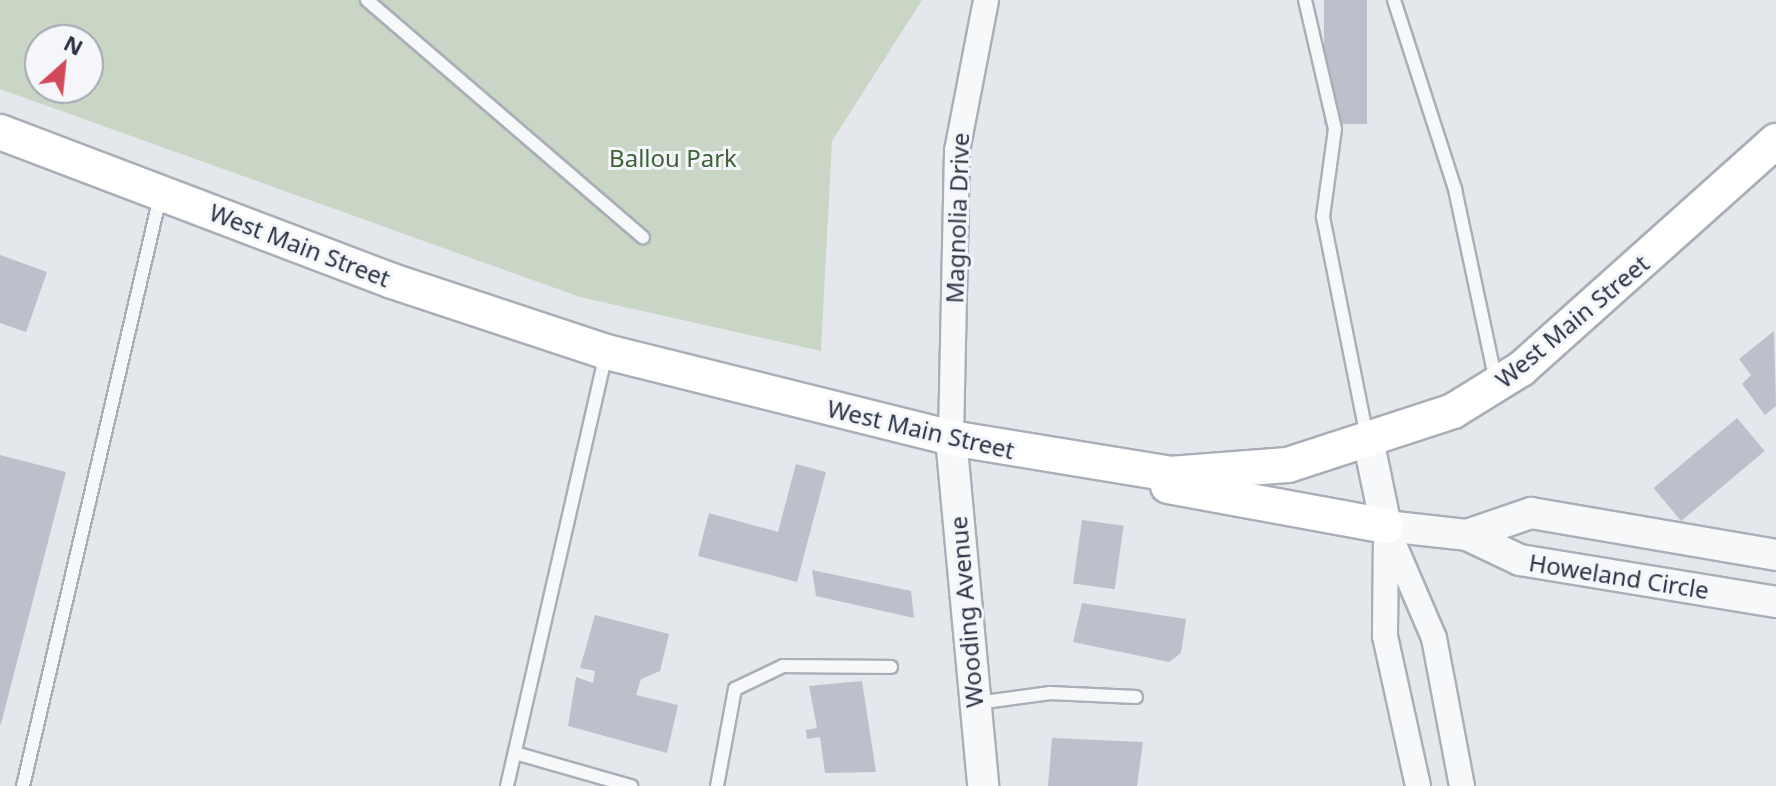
<!DOCTYPE html>
<style>
body{margin:0}
#map{position:relative;width:1776px;height:786px;overflow:hidden;background:#e4e7ec;font-family:"Noto Sans",sans-serif}
div>[style]{position:absolute}
.green>*{inset:0;background:#c9d6c5}
.building>*{inset:0;background:#bbc0ca;transform-origin:0 0}
.roads{filter:drop-shadow(2px 0 #a9aeb7) drop-shadow(-2px 0 #a9aeb7) drop-shadow(0 2px #a9aeb7) drop-shadow(0 -2px #a9aeb7)}
.service>*{height:12px;margin:-6px;padding:0 6px;transform-origin:6px;border-radius:6px;background:#f7f8fa}
.minor>*{height:24px;margin:-12px;padding:0 12px;transform-origin:12px;border-radius:12px;background:#f7f8fa}
.tertiary>*{height:30px;margin:-15px;padding:0 15px;transform-origin:15px;border-radius:15px;background:#f7f8fa}
.secondary>*{height:34px;margin:-17px;padding:0 17px;transform-origin:17px;border-radius:17px;background:#fff}
span{translate:-50% -50%;white-space:nowrap;text-align:center;line-height:1.15;-webkit-text-stroke:6px #f4f6f9;paint-order:stroke}
.park-label{font-size:24px;color:#3f6138}
.street-label{font-size:24px;color:#2b3445}
.north{position:absolute;left:24px;top:24px;width:80px;height:80px;box-sizing:border-box;background:#f4f6f9;border:2px solid #a4a8b1;border-radius:50%;rotate:27deg;font-size:22px;font-weight:700;line-height:32px;text-align:center;color:#2b3445}
.north::after{content:'';display:block;margin:auto;width:28px;height:36px;background:#d1495b;clip-path:polygon(50% 0,100% 100%,50% 72%,0 100%)}
</style>
<div id="map">
<div class="green">
<i style="clip-path:polygon(evenodd,0 0,922px 0,832px 141px,821px 351px,580px 297px,0 89px,0 0,40px 40px,88px 40px,88px 88px,40px 88px,40px 40px)"></i>
</div>
<div class="building">
<i style="left:1324px;top:0;width:43px;height:124px"></i>
<i style="clip-path:polygon(0 255px,47px 272px,26px 332px,0 323px)"></i>
<i style="clip-path:polygon(1774px 331px,1776px 406px,1765px 415px,1742px 384px,1751px 375px,1739px 359px)"></i>
<i style="left:1737px;top:418px;width:43px;height:109px;rotate:50deg"></i>
<i style="clip-path:polygon(0 455px,66px 472px,1px 724px,0 724px)"></i>
<i style="clip-path:polygon(796px 464px,826px 472px,797px 582px,698px 556px,709px 513px,778px 532px)"></i>
<i style="left:1082px;top:520px;width:42px;height:64px;rotate:8deg"></i>
<i style="clip-path:polygon(812px 570px,911px 591px,914px 618px,816px 596px)"></i>
<i style="clip-path:polygon(1082px 603px,1186px 619px,1181px 653px,1169px 662px,1073px 642px)"></i>
<i style="clip-path:polygon(595px 615px,669px 634px,660px 671px,641px 679px,636px 695px,678px 705px,667px 753px,568px 726px,576px 677px,593px 683px,595px 671px,580px 668px)"></i>
<i style="clip-path:polygon(862px 681px,876px 772px,825px 773px,820px 737px,807px 739px,806px 730px,817px 728px,809px 686px)"></i>
<i style="clip-path:polygon(1052px 738px,1143px 742px,1137px 786px,1048px 786px)"></i>
</div>
<div class="roads">
<div class="service">
<i style="left:367px;top:0;width:364px;rotate:40.7deg"></i>
<i style="left:1305px;top:0;width:132px;rotate:76.9deg"></i>
<i style="left:1335px;top:129px;width:89px;rotate:97.8deg"></i>
<i style="left:1323px;top:217px;width:224px;rotate:78.7deg"></i>
<i style="left:1394px;top:0;width:199px;rotate:72.1deg"></i>
<i style="left:1455px;top:189px;width:197px;rotate:78deg"></i>
<i style="left:977px;top:703px;width:74px;rotate:-7.8deg"></i>
<i style="left:1050px;top:693px;width:86px;rotate:2.7deg"></i>
<i style="left:515px;top:753px;width:121px;rotate:15.9deg"></i>
<i style="left:23px;top:786px;width:605px;rotate:-76.91deg"></i>
<i style="left:507px;top:786px;width:442px;rotate:-77.1deg"></i>
<i style="left:717px;top:786px;width:99px;rotate:-79.5deg"></i>
<i style="left:735px;top:689px;width:53px;rotate:-25.6deg"></i>
<i style="left:783px;top:666px;width:108px;rotate:0.5deg"></i>
</div>
<div class="minor">
<i style="left:951px;top:438px;width:287px;rotate:-88.8deg"></i>
<i style="left:957px;top:151px;width:154px;rotate:-79.1deg"></i>
<i style="left:1386px;top:526px;width:122px;rotate:66.8deg"></i>
<i style="left:1434px;top:638px;width:151px;rotate:79.3deg"></i>
<i style="left:1386px;top:537px;width:99px;rotate:90.6deg"></i>
<i style="left:1385px;top:636px;width:154px;rotate:77.6deg"></i>
</div>
<div class="tertiary">
<i style="left:951px;top:438px;width:349px;rotate:84.7deg"></i>
<i style="left:1369px;top:444px;width:84px;rotate:78.3deg"></i>
<i style="left:1386px;top:526px;width:81px;rotate:6.3deg"></i>
<i style="left:1467px;top:535px;width:59px;rotate:25.3deg"></i>
<i style="left:1520px;top:560px;width:259px;rotate:9.3deg"></i>
<i style="left:1467px;top:535px;width:68px;rotate:-19deg"></i>
<i style="left:1531px;top:513px;width:249px;rotate:9.7deg"></i>
</div>
<div class="secondary">
<i style="left:0;top:132px;width:419px;rotate:20.8deg"></i>
<i style="left:392px;top:281px;width:226px;rotate:18.3deg"></i>
<i style="left:607px;top:352px;width:355px;rotate:14deg"></i>
<i style="left:951px;top:438px;width:222px;rotate:9.3deg"></i>
<i style="left:1170px;top:474px;width:118px;rotate:-4.4deg"></i>
<i style="left:1288px;top:465px;width:174px;rotate:-18.1deg"></i>
<i style="left:1453px;top:411px;width:80px;rotate:-31.7deg"></i>
<i style="left:1521px;top:369px;width:342px;rotate:-41.8deg"></i>
<i style="left:1168px;top:486px;width:222px;rotate:10.4deg"></i>
</div>
</div>
<div class="park-label">
<span style="left:673px;top:158px">Ballou Park</span>
</div>
<div class="street-label">
<span style="left:957px;top:218px;rotate:-88deg">Magnolia Drive</span>
<span style="left:300px;top:245px;rotate:21deg">West Main Street</span>
<span style="left:1572px;top:321px;rotate:-40deg">West Main Street</span>
<span style="left:921px;top:429px;rotate:13deg">West Main Street</span>
<span style="left:1619px;top:576px;rotate:9deg">Howeland Circle</span>
<span style="left:966px;top:612px;rotate:-95deg">Wooding Avenue</span>
</div>
<div class="north">N</div>
</div>
